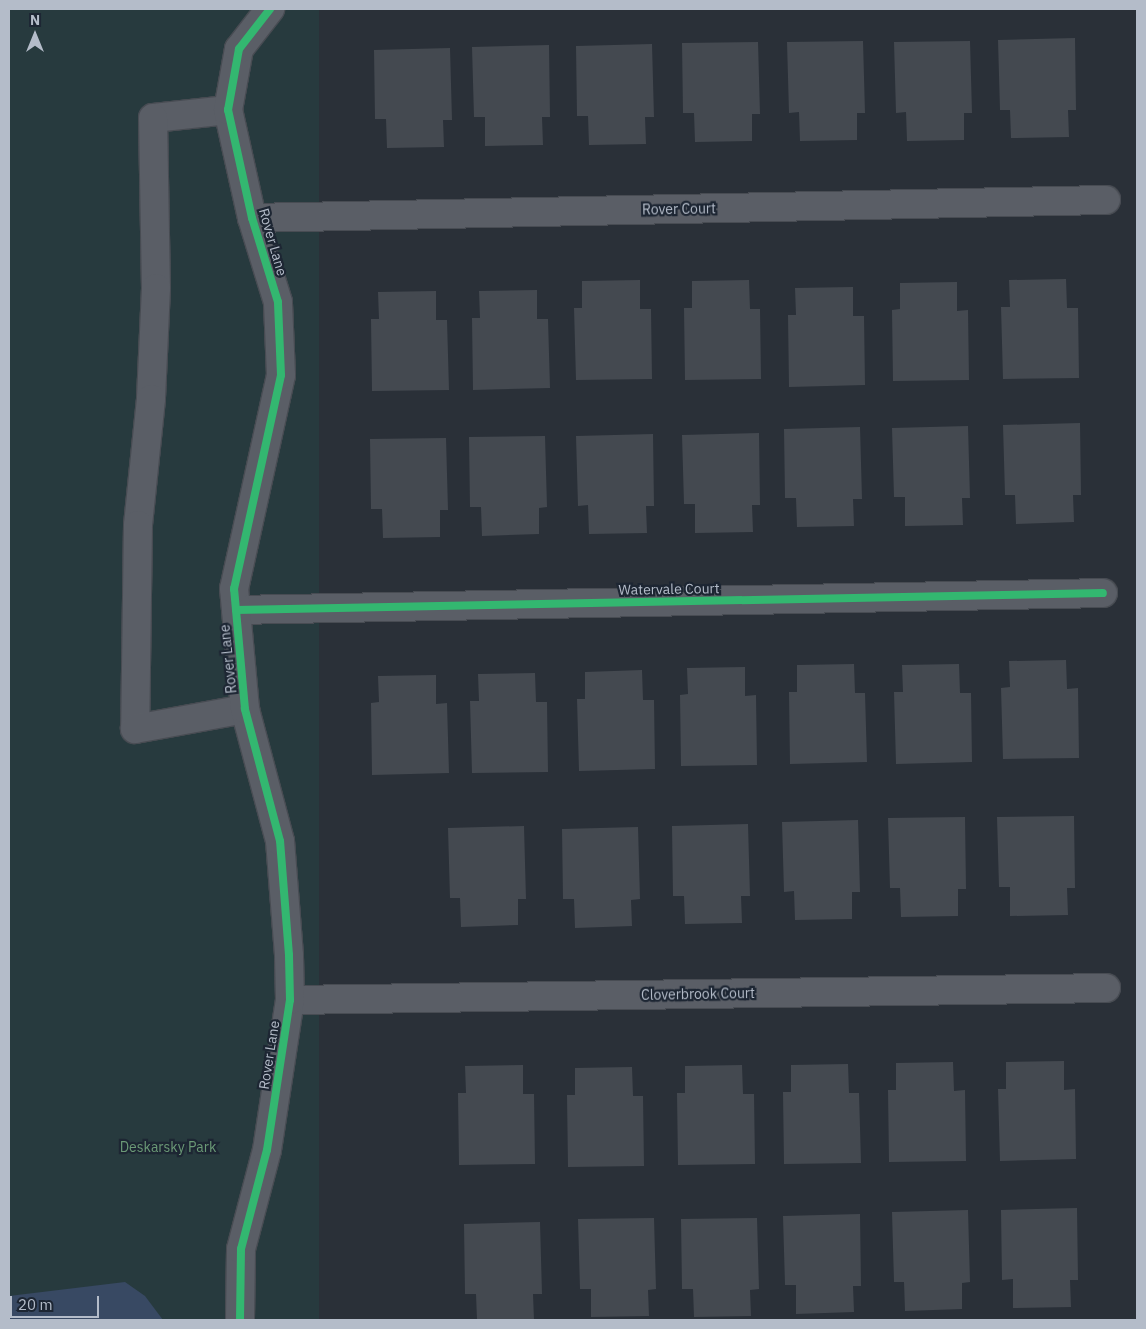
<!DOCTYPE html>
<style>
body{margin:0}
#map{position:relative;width:1146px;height:1329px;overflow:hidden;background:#2a3038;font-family:"IBM Plex Sans",sans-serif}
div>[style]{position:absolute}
.green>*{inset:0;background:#273a3e;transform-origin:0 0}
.water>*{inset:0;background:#384963}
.building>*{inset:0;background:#444950}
.roads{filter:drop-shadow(1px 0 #484c53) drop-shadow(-1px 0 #484c53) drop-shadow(0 1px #484c53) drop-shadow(0 -1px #484c53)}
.minor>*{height:28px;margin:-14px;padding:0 14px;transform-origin:14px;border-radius:14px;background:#5a5e66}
.cycleway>*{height:8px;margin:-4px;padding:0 4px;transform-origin:4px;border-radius:4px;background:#33b770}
span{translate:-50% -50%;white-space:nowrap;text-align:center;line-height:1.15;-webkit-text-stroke:4.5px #1d2633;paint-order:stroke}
.street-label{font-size:14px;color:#b4bcc9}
.park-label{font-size:14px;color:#6b9a76}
.frame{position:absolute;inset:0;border:10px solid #b4bcc9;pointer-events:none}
.north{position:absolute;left:10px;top:10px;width:50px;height:50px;-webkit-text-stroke:4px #1d2633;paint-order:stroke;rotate:0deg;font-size:14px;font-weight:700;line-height:20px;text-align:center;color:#b4bcc9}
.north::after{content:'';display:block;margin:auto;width:18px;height:22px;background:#b4bcc9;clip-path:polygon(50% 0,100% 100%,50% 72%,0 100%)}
.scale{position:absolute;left:10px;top:1296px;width:89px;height:22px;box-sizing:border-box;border:2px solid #b4bcc9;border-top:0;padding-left:6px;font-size:15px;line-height:18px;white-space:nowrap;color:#b4bcc9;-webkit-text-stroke:4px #1d2633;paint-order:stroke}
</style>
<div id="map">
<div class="green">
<i style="left:9px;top:9px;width:310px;height:1311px"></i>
</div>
<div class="water">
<i style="clip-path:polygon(125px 1282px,145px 1296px,163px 1320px,9px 1320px,9px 1296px)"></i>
</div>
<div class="building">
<i style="clip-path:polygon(1075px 38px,1076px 110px,1068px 110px,1069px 137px,1011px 138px,1010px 110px,1000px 110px,998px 40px)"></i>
<i style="clip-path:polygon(863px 41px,865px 113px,857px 113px,857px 140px,800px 141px,799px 112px,789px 113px,787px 42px)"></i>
<i style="clip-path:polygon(970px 41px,972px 113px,964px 113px,964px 140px,907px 141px,906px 112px,896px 113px,894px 42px)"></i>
<i style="clip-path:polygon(758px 42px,760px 114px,752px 114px,752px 141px,695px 142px,694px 113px,683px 113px,682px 43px)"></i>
<i style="clip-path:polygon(652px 44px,654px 117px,645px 117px,646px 144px,589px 145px,588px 116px,577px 116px,576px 46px)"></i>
<i style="clip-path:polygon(549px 45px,550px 117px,542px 117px,543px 145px,485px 146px,485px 117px,474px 117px,472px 47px)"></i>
<i style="clip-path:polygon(450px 48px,452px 120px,443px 120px,444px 147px,387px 148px,386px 119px,375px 119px,374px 50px)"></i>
<i style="clip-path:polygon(1066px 279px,1067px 308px,1078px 308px,1079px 378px,1003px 379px,1001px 307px,1010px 307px,1009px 280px)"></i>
<i style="clip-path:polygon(640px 280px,640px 309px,651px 309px,652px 379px,576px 380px,574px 308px,582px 308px,582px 281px)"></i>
<i style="clip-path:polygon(749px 280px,750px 309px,760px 309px,761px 379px,685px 380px,684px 308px,692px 308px,692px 281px)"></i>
<i style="clip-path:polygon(957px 282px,957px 311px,968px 310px,969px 380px,893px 381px,892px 310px,900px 309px,900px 283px)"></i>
<i style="clip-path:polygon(853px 287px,853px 316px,864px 316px,865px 385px,789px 387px,788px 315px,796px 315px,795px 288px)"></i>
<i style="clip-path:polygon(537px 290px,537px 319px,548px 319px,550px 388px,473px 390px,472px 318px,480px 318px,479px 291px)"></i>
<i style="clip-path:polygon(436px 291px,436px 320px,447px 320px,449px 390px,372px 391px,371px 319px,379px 319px,378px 292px)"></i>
<i style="clip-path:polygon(1080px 423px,1081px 495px,1073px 495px,1074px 522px,1016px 524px,1015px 495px,1005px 495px,1003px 425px)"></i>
<i style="clip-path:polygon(968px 426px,970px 498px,962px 498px,963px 525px,905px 526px,905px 497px,894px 497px,892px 428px)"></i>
<i style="clip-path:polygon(860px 427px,862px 499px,853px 499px,854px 526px,797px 527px,796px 498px,785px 498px,784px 429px)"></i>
<i style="clip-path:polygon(759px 433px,760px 505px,752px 505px,753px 532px,695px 533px,695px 504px,684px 504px,682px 435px)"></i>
<i style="clip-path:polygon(653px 434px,654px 506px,646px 506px,647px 533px,589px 534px,588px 505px,578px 506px,576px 436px)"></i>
<i style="clip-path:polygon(545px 436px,547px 507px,539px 508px,539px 534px,482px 536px,481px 507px,470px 507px,469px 437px)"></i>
<i style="clip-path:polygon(446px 438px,448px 510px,440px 510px,440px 537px,383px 538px,382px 509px,371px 509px,370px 439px)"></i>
<i style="clip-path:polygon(1066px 660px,1067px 689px,1078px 688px,1079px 758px,1003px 759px,1001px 688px,1010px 687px,1009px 661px)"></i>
<i style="clip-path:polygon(854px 664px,855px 693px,865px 693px,867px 762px,790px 764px,789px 692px,797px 692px,797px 665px)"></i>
<i style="clip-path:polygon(959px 664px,960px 693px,971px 693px,972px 762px,896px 764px,894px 692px,903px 692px,902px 665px)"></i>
<i style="clip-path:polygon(745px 667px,745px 696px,756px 695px,757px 765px,681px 766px,680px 695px,688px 694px,687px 668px)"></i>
<i style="clip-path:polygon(642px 670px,643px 700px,654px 700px,655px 769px,579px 771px,577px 699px,585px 699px,585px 672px)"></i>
<i style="clip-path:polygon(535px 673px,536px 702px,547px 702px,548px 772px,472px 773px,470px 701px,479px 701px,478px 674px)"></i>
<i style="clip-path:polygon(436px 675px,436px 704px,447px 703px,449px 773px,372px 775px,371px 703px,379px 702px,378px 676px)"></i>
<i style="clip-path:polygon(1074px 816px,1075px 888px,1067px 888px,1068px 915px,1010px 916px,1010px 887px,999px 887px,997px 817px)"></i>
<i style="clip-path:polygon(965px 817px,966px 889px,958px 889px,958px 916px,901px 917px,900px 888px,890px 888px,888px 818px)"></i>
<i style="clip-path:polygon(858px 820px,860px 892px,852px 892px,852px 919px,795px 920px,794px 891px,784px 892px,782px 822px)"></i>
<i style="clip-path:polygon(748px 824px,750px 896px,741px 896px,742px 923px,685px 924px,684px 896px,673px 896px,672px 826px)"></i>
<i style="clip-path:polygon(524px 826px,526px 899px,518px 899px,518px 925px,461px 927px,460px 898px,450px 898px,448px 828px)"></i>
<i style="clip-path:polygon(638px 827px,640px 899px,631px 900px,632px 926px,575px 928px,574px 899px,563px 899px,562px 829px)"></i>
<i style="clip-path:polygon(1064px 1061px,1064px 1090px,1075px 1089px,1076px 1159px,1000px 1161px,998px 1089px,1006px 1089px,1006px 1062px)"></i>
<i style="clip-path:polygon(953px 1062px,954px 1091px,965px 1090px,966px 1161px,889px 1162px,888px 1090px,896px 1090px,896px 1063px)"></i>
<i style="clip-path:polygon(848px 1064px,849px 1093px,859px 1093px,861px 1163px,784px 1164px,783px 1092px,791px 1092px,791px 1065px)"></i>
<i style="clip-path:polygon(523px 1065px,523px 1094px,534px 1094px,535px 1164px,459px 1165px,458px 1093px,466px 1093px,465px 1066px)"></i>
<i style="clip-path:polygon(742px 1065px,743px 1094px,754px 1094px,755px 1164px,678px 1165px,677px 1093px,685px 1093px,685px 1066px)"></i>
<i style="clip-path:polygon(632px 1067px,633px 1096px,643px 1096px,644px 1166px,568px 1167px,567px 1095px,575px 1095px,575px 1068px)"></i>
<i style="clip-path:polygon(1077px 1208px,1078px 1280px,1070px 1280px,1071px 1307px,1013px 1308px,1013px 1279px,1002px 1280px,1001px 1210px)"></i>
<i style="clip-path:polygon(968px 1210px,970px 1282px,962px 1283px,962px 1309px,905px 1311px,904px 1282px,894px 1282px,892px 1212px)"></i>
<i style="clip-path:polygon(860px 1214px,861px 1286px,853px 1286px,854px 1312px,796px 1314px,796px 1285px,785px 1285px,783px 1216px)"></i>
<i style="clip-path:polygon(654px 1218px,656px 1289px,648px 1290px,649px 1316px,591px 1317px,591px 1289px,580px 1289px,578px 1219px)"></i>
<i style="clip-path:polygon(757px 1218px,759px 1289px,750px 1290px,751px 1316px,694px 1317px,693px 1289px,682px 1289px,681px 1219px)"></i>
<i style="clip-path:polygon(540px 1222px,542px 1294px,533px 1294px,534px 1320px,477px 1320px,476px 1294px,465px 1294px,464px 1224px)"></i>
</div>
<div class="roads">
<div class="minor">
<i style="left:228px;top:110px;width:75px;rotate:173.9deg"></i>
<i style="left:153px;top:118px;width:170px;rotate:89deg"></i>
<i style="left:156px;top:288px;width:111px;rotate:92.6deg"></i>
<i style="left:151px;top:399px;width:127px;rotate:95.9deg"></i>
<i style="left:138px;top:525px;width:204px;rotate:90.8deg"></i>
<i style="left:135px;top:729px;width:112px;rotate:-10.3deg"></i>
<i style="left:252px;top:218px;width:854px;rotate:-1.21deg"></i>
<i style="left:236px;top:610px;width:867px;rotate:-1.12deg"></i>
<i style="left:290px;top:1000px;width:816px;rotate:-0.84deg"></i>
<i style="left:240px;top:1320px;width:71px;rotate:-89.2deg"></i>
<i style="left:241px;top:1249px;width:102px;rotate:-75.3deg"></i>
<i style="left:267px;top:1150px;width:152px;rotate:-81.3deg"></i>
<i style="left:290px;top:1000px;width:45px;rotate:-91.3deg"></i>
<i style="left:289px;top:955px;width:114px;rotate:-94.5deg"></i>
<i style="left:280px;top:841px;width:137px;rotate:-104.9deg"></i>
<i style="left:245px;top:709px;width:121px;rotate:-95.2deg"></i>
<i style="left:234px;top:589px;width:219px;rotate:-77.6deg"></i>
<i style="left:281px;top:375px;width:73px;rotate:-92.4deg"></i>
<i style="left:278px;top:302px;width:88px;rotate:-107.2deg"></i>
<i style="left:252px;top:218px;width:111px;rotate:-102.5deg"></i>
<i style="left:228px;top:110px;width:62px;rotate:-79.8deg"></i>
<i style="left:239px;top:49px;width:51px;rotate:-52.2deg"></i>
</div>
</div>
<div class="cycleway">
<i style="left:236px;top:610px;width:867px;rotate:-1.12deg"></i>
<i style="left:240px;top:1320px;width:71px;rotate:-89.2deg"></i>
<i style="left:241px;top:1249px;width:102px;rotate:-75.3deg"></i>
<i style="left:267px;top:1150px;width:152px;rotate:-81.3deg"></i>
<i style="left:290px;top:1000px;width:45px;rotate:-91.3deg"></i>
<i style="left:289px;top:955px;width:114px;rotate:-94.5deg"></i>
<i style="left:280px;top:841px;width:137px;rotate:-104.9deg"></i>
<i style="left:245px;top:709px;width:121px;rotate:-95.2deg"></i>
<i style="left:234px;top:589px;width:219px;rotate:-77.6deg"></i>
<i style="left:281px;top:375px;width:73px;rotate:-92.4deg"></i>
<i style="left:278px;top:302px;width:88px;rotate:-107.2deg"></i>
<i style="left:252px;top:218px;width:111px;rotate:-102.5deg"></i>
<i style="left:228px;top:110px;width:62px;rotate:-79.8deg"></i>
<i style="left:239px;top:49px;width:51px;rotate:-52.2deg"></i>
</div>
<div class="street-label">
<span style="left:679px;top:209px;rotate:-1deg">Rover Court</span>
<span style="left:273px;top:242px;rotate:74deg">Rover Lane</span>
<span style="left:669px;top:589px;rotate:-1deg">Watervale Court</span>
<span style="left:228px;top:659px;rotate:-96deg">Rover Lane</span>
<span style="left:698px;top:994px;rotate:-1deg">Cloverbrook Court</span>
<span style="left:269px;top:1055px;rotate:-81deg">Rover Lane</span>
</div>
<div class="park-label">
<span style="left:168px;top:1147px">Deskarsky Park</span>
</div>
<div class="frame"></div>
<div class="north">N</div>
<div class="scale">20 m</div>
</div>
